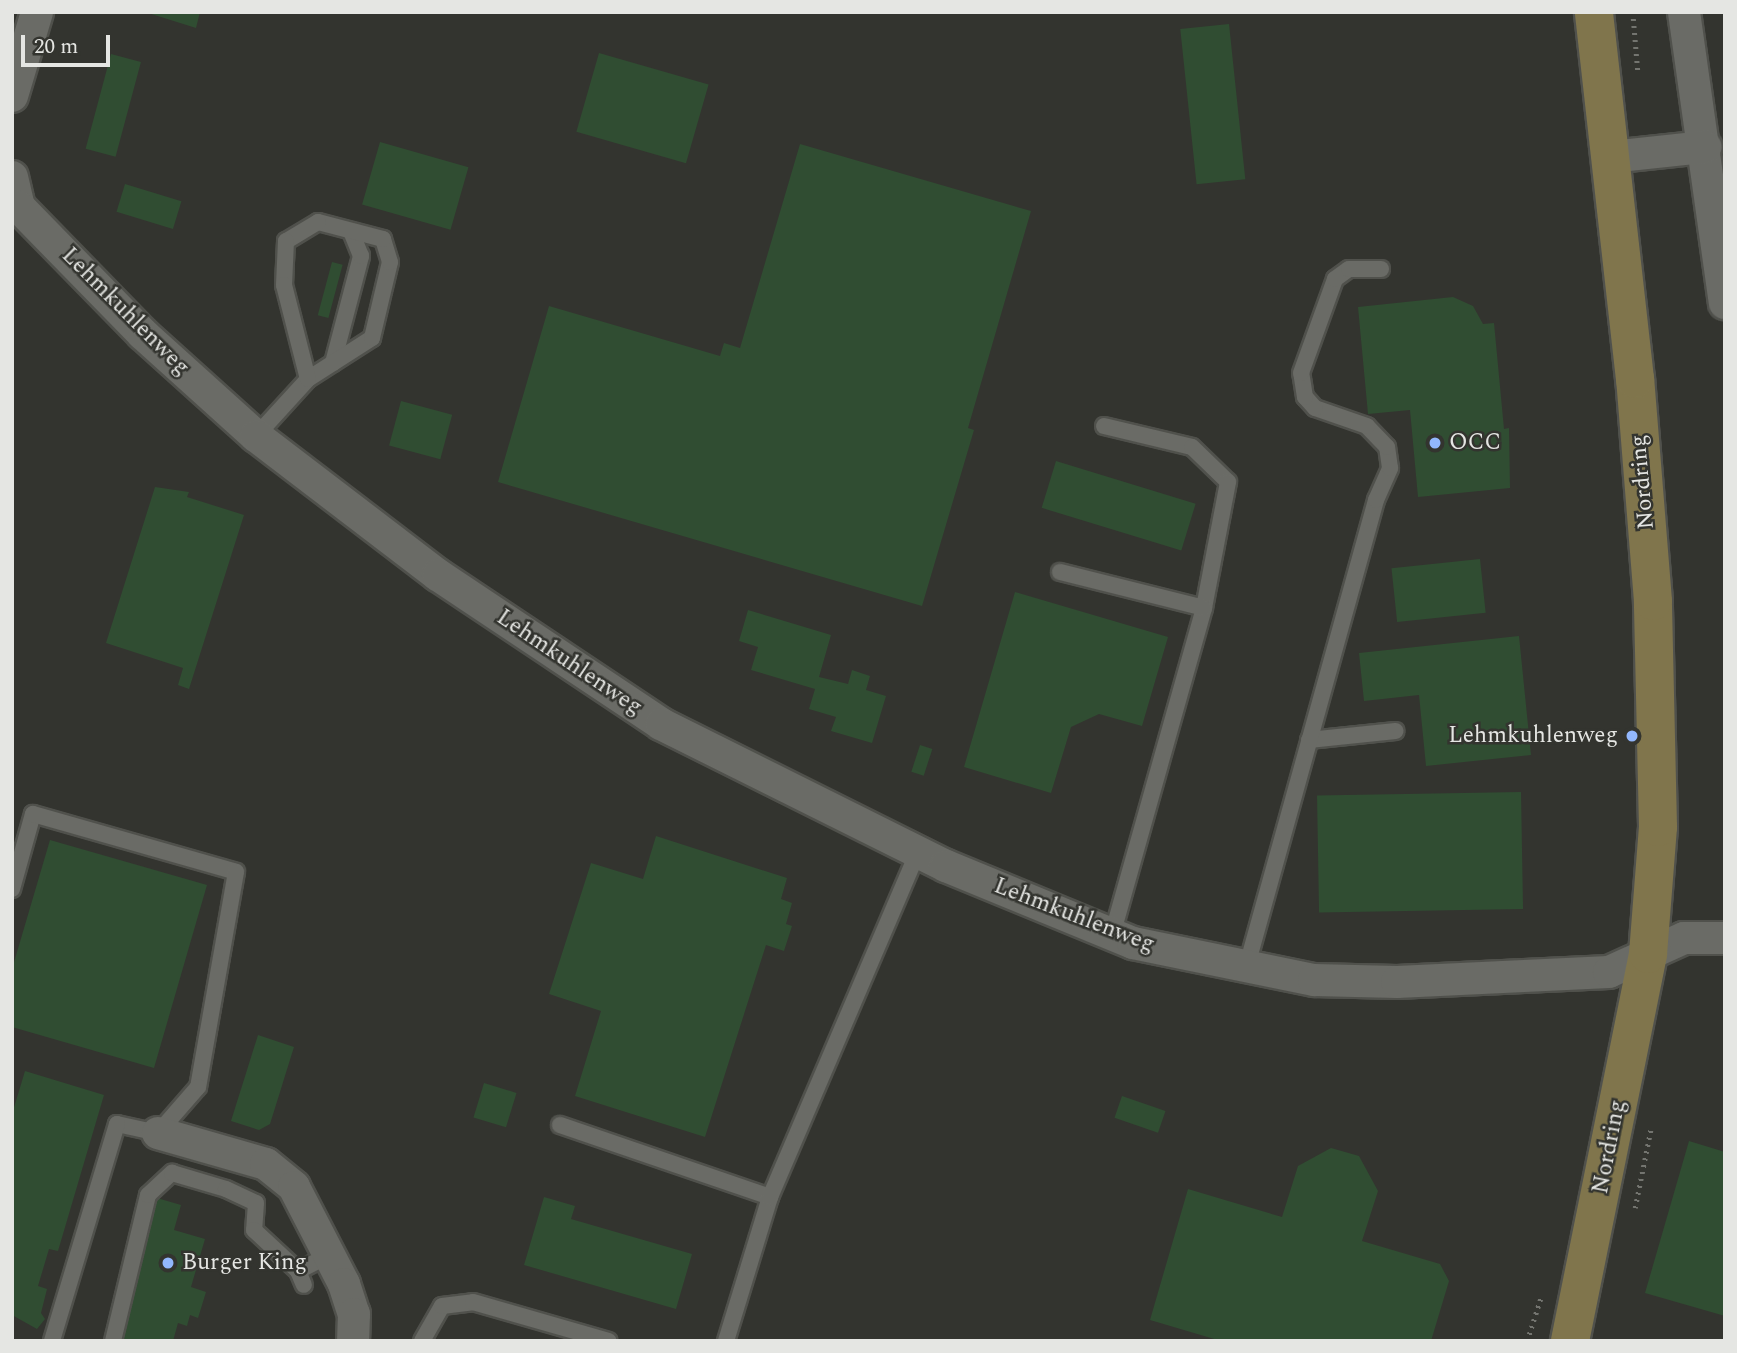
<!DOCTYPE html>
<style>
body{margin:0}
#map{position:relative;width:1737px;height:1353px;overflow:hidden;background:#33342f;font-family:Spectral,serif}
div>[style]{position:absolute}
.building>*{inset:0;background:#304d32;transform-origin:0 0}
.path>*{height:4.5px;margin-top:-2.25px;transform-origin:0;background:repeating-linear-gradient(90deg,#747570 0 2px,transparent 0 7px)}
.roads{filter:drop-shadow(2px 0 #50514c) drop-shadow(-2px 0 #50514c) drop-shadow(0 2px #50514c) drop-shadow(0 -2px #50514c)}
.lane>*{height:16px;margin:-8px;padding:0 8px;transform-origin:8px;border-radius:8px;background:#6a6b66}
.street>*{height:32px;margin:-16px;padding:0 16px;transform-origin:16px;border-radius:16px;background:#6a6b66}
.secondary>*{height:38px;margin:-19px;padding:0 19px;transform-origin:19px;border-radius:19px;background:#80754c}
.dots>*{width:19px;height:19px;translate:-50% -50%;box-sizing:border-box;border:4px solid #33342f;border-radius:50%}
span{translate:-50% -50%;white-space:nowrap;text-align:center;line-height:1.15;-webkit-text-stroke:5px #33342f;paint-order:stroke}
.street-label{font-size:23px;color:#e5e6e3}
.poi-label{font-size:23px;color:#e5e6e3}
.left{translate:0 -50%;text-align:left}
.right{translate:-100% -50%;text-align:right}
.frame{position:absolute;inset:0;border:14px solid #e5e6e3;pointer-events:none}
.scale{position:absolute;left:21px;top:35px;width:89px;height:32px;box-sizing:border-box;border:4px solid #e5e6e3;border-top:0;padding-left:9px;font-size:21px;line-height:24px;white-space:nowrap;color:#e5e6e3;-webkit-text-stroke:5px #33342f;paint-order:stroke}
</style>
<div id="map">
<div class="building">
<i style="clip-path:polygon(145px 12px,200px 12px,196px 28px)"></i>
<i style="left:1229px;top:24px;width:156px;height:49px;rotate:84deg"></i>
<i style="left:599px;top:53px;width:114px;height:82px;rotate:16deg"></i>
<i style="left:111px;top:54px;width:31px;height:98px;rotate:15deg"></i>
<i style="left:380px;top:142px;width:92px;height:65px;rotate:16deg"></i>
<i style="clip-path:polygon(800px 144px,1031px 211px,968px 428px,974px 430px,922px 606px,498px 482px,549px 306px,720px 356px,724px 343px,740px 348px)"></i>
<i style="left:125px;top:184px;width:59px;height:29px;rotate:17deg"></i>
<i style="left:332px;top:262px;width:11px;height:55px;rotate:15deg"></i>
<i style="clip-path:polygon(1453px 297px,1473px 306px,1483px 324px,1494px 323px,1504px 429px,1509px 428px,1510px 488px,1418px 497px,1410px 410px,1368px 414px,1358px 307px)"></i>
<i style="left:401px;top:401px;width:53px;height:46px;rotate:15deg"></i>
<i style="left:1056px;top:461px;width:146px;height:49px;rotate:17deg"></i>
<i style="clip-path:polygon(155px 487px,189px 492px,187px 497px,244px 515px,189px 689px,178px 685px,183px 668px,106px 643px)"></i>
<i style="left:1480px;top:559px;width:54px;height:89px;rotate:84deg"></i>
<i style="clip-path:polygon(1015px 592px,1168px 637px,1142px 726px,1099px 714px,1071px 727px,1051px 793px,964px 767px)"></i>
<i style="clip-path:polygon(748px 610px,831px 635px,819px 677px,848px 684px,852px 670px,870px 676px,866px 690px,886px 696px,872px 743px,831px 731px,836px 717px,809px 709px,815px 689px,751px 670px,758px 647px,739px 641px)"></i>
<i style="clip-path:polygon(1519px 636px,1531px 755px,1426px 766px,1419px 695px,1364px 701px,1359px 653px)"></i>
<i style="left:920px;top:745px;width:13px;height:28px;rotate:18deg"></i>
<i style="left:1521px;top:792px;width:117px;height:204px;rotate:89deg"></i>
<i style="clip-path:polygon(656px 836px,787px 878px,781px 899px,792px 903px,786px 924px,792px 926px,784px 951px,766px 945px,705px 1137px,575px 1096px,601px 1011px,549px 994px,591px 863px,643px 879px)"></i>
<i style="clip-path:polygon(50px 840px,207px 885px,154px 1068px,12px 1027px,12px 969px)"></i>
<i style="clip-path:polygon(258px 1035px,294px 1047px,270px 1124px,259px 1130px,231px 1121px)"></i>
<i style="clip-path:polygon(25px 1071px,104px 1095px,58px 1251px,49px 1249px,38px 1286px,47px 1289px,41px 1313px,45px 1319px,37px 1329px,12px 1315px,12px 1114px)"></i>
<i style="left:484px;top:1083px;width:34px;height:36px;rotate:17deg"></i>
<i style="left:1122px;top:1096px;width:46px;height:23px;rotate:19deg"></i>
<i style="clip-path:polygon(1689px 1141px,1725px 1152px,1725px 1316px,1645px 1293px)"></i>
<i style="clip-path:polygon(1331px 1148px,1359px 1156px,1378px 1191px,1362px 1241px,1440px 1264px,1449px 1281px,1431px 1341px,1221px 1341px,1150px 1320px,1188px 1189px,1282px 1217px,1298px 1166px)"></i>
<i style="clip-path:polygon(544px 1197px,575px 1206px,571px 1219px,692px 1254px,676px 1309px,524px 1265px)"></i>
<i style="clip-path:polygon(157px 1198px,181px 1205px,174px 1230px,205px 1239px,191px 1287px,206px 1292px,198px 1318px,190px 1315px,187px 1326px,178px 1323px,173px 1341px,118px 1341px)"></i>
</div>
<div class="path">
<i style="left:1633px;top:12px;width:59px;rotate:85.2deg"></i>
<i style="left:1635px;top:1208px;width:82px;rotate:-78.7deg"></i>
<i style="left:1527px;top:1341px;width:46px;rotate:-72.3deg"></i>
</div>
<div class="roads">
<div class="lane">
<i style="left:333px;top:363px;width:111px;rotate:-75.3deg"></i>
<i style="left:361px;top:256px;width:27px;rotate:-112deg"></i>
<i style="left:1104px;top:426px;width:90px;rotate:13.4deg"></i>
<i style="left:1192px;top:447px;width:50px;rotate:44.2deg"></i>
<i style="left:1228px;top:482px;width:128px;rotate:100.8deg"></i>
<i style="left:1204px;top:608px;width:340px;rotate:105.7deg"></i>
<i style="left:256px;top:436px;width:77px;rotate:-47.6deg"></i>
<i style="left:308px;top:379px;width:76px;rotate:-32.6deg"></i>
<i style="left:372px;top:338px;width:78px;rotate:-76.7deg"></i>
<i style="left:390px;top:262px;width:24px;rotate:-107deg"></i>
<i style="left:383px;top:239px;width:67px;rotate:-165.3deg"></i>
<i style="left:318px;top:222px;width:37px;rotate:149deg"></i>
<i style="left:286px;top:241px;width:44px;rotate:92.6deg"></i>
<i style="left:284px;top:285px;width:97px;rotate:75.7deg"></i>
<i style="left:1060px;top:572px;width:148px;rotate:14deg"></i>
<i style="left:1309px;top:740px;width:87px;rotate:-5.9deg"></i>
<i style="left:12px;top:889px;width:78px;rotate:-74.4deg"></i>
<i style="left:33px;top:814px;width:211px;rotate:15.9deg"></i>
<i style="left:236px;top:872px;width:218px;rotate:100deg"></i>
<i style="left:198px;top:1087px;width:61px;rotate:131deg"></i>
<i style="left:158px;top:1133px;width:42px;rotate:-167.6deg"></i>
<i style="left:117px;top:1124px;width:227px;rotate:106.7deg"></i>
<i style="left:1246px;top:969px;width:487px;rotate:-74.5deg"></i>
<i style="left:1376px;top:500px;width:35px;rotate:-66deg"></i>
<i style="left:1390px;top:468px;width:21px;rotate:-98deg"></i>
<i style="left:1387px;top:447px;width:29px;rotate:-134deg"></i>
<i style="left:1367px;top:426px;width:55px;rotate:-160.9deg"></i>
<i style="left:1315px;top:408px;width:15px;rotate:-132deg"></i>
<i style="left:1305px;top:397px;width:24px;rotate:-99deg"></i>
<i style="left:1301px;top:373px;width:100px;rotate:-70.1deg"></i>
<i style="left:1335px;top:279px;width:17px;rotate:-36deg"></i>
<i style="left:1349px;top:269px;width:32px"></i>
<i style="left:560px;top:1125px;width:222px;rotate:18.9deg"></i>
<i style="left:770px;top:1197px;width:151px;rotate:107deg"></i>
<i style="left:770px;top:1197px;width:375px;rotate:-66.8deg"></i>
<i style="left:298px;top:1271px;width:36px;rotate:-27deg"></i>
<i style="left:113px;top:1341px;width:150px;rotate:-76.5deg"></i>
<i style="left:148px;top:1195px;width:33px;rotate:-43deg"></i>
<i style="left:172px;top:1173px;width:56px;rotate:16.5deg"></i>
<i style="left:226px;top:1189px;width:33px;rotate:25deg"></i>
<i style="left:256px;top:1203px;width:27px;rotate:94deg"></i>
<i style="left:254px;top:1230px;width:60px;rotate:43deg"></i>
<i style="left:298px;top:1271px;width:15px;rotate:67deg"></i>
<i style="left:422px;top:1341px;width:40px;rotate:-60.3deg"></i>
<i style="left:442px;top:1306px;width:31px;rotate:-7deg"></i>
<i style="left:473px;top:1302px;width:141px;rotate:16deg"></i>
</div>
<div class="street">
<i style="left:1684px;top:12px;width:294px;rotate:82deg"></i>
<i style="left:12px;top:96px;width:88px;rotate:-73.4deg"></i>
<i style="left:1611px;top:157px;width:95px;rotate:-6.1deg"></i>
<i style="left:12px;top:177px;width:31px;rotate:77deg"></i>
<i style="left:19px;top:207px;width:177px;rotate:45.7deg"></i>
<i style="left:143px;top:334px;width:152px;rotate:42.1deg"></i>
<i style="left:256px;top:436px;width:229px;rotate:37.4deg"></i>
<i style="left:438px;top:575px;width:268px;rotate:33.7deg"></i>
<i style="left:661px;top:724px;width:318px;rotate:26.5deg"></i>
<i style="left:946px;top:866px;width:202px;rotate:22.4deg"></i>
<i style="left:1133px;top:943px;width:185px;rotate:11.6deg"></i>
<i style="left:1314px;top:980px;width:83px;rotate:1.4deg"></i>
<i style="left:1397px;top:982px;width:212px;rotate:-2.7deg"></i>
<i style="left:1609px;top:972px;width:82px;rotate:-24.4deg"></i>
<i style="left:1684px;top:938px;width:41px"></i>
<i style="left:158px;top:1133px;width:112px;rotate:16deg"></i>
<i style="left:266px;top:1164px;width:36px;rotate:39deg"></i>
<i style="left:294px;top:1187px;width:109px;rotate:62.7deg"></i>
<i style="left:344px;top:1284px;width:32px;rotate:72deg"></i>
<i style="left:354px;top:1314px;width:27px;rotate:92deg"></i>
</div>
<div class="secondary">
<i style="left:1570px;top:1341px;width:395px;rotate:-78.6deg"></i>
<i style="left:1648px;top:954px;width:127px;rotate:-85.5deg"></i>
<i style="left:1658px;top:827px;width:226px;rotate:-91.3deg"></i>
<i style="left:1653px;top:601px;width:223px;rotate:-94.6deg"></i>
<i style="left:1635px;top:379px;width:369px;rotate:-96.4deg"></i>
</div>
</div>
<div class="dots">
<i style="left:1435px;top:443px;background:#92b7fd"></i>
<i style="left:1632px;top:736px;background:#92b7fd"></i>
<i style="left:168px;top:1263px;background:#92b7fd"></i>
</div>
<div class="street-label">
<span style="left:125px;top:312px;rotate:45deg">Lehmkuhlenweg</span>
<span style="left:1643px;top:482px;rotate:-95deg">Nordring</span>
<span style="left:569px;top:663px;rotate:34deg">Lehmkuhlenweg</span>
<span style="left:1074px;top:916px;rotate:21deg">Lehmkuhlenweg</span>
<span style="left:1610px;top:1147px;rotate:-79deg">Nordring</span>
</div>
<div class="poi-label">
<span class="left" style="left:1449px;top:443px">OCC</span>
<span class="right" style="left:1618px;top:736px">Lehmkuhlenweg</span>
<span class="left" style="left:182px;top:1263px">Burger King</span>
</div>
<div class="frame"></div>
<div class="scale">20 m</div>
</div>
